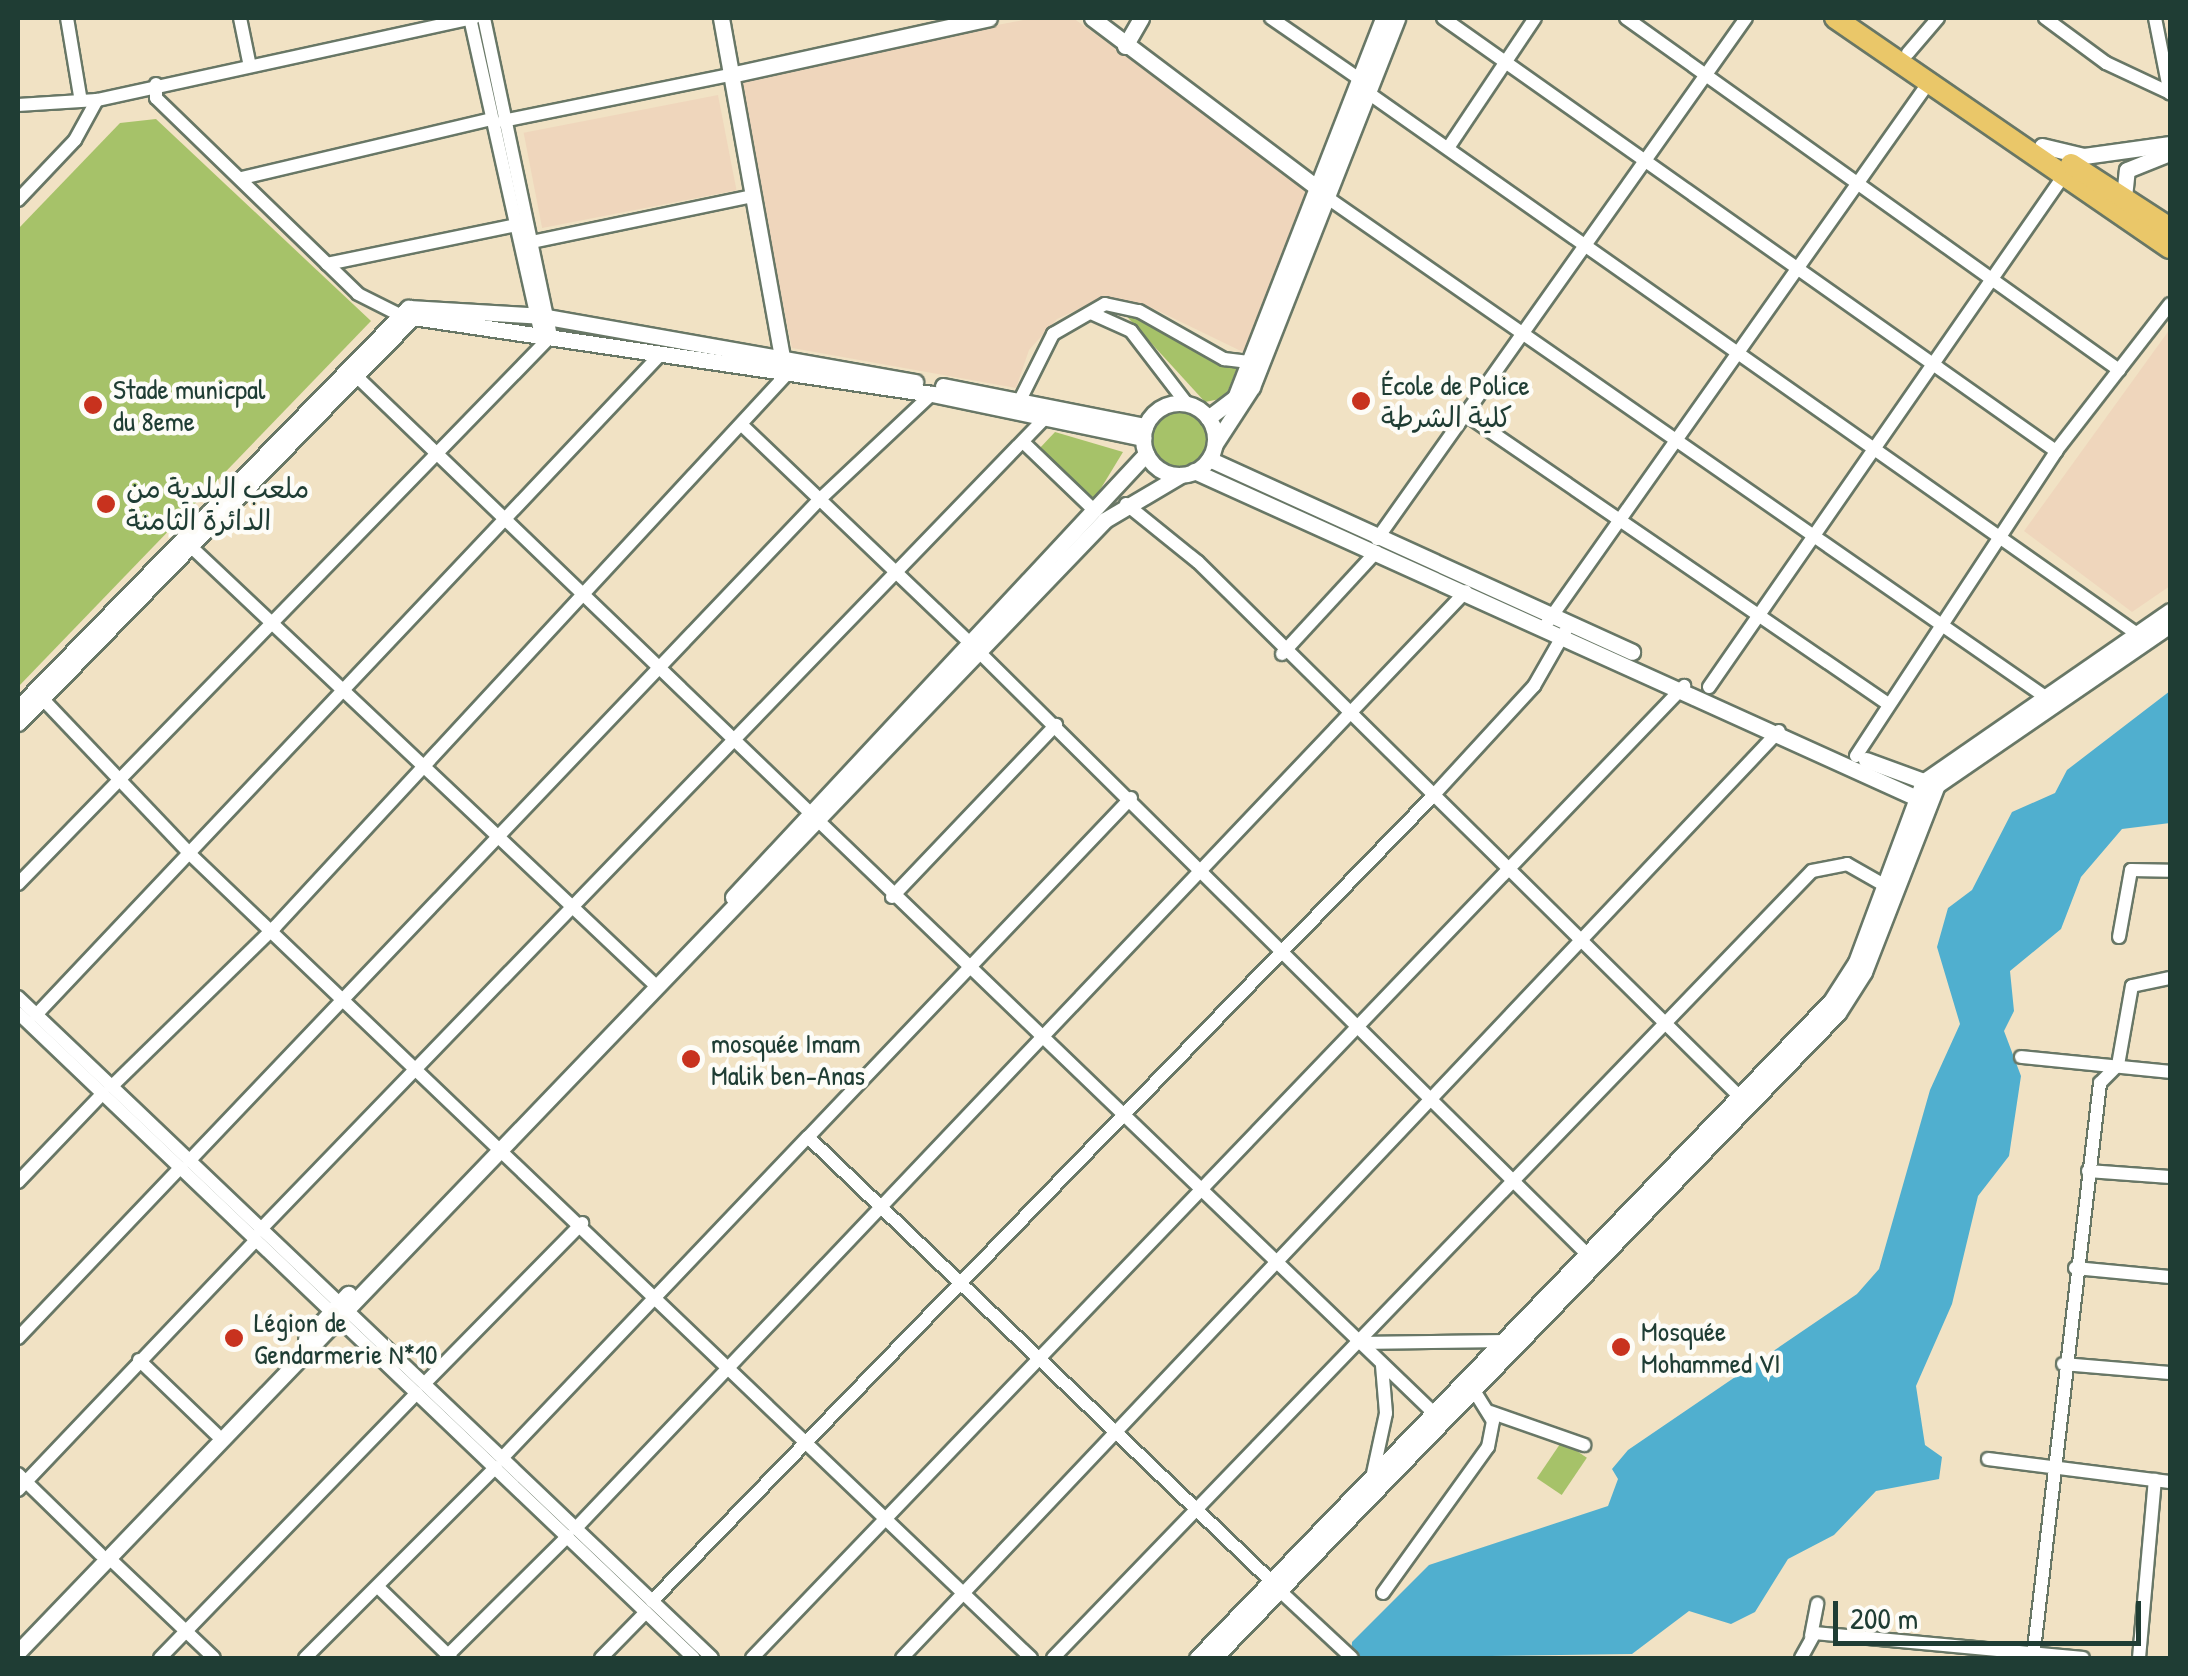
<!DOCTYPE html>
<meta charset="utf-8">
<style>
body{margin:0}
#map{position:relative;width:2188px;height:1676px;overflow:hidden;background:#f1e2c4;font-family:"Patrick Hand","Playpen Sans Arabic",sans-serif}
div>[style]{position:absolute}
.built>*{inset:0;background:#efd6bc;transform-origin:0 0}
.green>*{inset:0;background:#a6c269;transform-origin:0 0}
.round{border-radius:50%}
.water>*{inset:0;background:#50afcf}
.roads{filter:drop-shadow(2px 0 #687766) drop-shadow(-2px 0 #687766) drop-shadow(0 2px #687766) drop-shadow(0 -2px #687766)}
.minor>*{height:12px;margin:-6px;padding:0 6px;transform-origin:6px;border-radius:6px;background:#fff}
.tertiary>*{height:15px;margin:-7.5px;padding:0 7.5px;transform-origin:7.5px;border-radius:7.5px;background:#fff}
.tertiary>.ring{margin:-7.5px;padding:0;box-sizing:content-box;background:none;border:15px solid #fff;border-radius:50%}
.trunk>*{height:20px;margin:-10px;padding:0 10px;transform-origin:10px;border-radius:10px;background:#eac769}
.dots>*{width:28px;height:28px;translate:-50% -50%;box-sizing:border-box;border:5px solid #fdfcf7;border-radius:50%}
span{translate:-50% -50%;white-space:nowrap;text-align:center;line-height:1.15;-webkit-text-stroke:9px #fdfcf7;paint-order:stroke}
.poi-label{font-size:28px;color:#1f3d34}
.left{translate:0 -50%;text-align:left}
.frame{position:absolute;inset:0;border:20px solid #1f3d34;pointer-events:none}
.scale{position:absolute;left:1833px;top:1601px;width:308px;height:45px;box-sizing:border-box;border:5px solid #1f3d34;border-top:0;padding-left:12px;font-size:30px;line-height:35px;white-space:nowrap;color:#1f3d34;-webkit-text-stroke:8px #fdfcf7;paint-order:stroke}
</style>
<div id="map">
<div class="built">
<i style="clip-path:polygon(1034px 18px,1073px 18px,1309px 188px,1245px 353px,1144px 304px,1101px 299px,1057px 319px,1029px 350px,1016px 388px,792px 348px,735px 76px)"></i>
<i style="left:718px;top:95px;width:97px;height:198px;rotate:79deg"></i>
<i style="clip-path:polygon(2170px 329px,2170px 586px,2132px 612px,2024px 531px)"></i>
</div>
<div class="green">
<i style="clip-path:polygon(156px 119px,371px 321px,18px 687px,18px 229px,120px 123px)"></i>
<i style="clip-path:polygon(1120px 309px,1237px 368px,1225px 398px,1205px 402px)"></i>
<i class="round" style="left:1149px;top:409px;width:58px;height:58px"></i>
<i style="clip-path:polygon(1055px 432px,1123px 452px,1092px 503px,1038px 450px)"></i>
<i style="left:1562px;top:1441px;width:30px;height:45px;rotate:34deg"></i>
</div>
<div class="water">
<i style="clip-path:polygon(2170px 691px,2170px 823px,2122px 829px,2081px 877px,2061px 929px,2010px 971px,2014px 1011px,2004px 1031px,2021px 1076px,2009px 1156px,1978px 1196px,1952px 1304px,1916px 1386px,1925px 1445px,1942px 1457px,1939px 1479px,1876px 1491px,1834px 1535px,1788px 1559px,1755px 1612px,1731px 1624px,1689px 1611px,1632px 1654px,1351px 1658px,1352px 1642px,1429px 1565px,1608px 1506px,1618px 1479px,1612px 1469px,1628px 1450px,1857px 1294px,1879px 1269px,1930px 1090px,1960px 1024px,1937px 947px,1948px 908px,1972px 890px,2012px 812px,2055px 793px,2067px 770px)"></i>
</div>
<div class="roads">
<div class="minor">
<i style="left:67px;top:18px;width:79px;rotate:80.5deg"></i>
<i style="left:240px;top:18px;width:45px;rotate:78.4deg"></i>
<i style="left:470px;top:18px;width:331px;rotate:77.4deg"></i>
<i style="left:1271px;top:18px;width:106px;rotate:34.6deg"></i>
<i style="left:1443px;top:18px;width:751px;rotate:35.24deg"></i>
<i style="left:1626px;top:18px;width:606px;rotate:35.53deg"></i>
<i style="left:2045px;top:18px;width:76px;rotate:36.4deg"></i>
<i style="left:2106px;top:63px;width:71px;rotate:25.1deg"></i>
<i style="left:2155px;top:18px;width:77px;rotate:78.8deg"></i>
<i style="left:1908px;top:53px;width:46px;rotate:-49.4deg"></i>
<i style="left:156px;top:84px;width:14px;rotate:90deg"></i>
<i style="left:156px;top:98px;width:281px;rotate:44.1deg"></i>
<i style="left:358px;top:294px;width:47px;rotate:26.6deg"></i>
<i style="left:1367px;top:92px;width:942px;rotate:35.14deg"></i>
<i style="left:18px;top:105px;width:79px;rotate:-3.6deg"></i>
<i style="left:503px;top:121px;width:237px;rotate:-11.5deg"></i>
<i style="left:1448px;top:148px;width:156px;rotate:-56.2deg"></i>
<i style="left:242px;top:178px;width:256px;rotate:-13.3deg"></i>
<i style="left:1325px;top:196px;width:876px;rotate:34.82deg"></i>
<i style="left:18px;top:200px;width:83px;rotate:-46.5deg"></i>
<i style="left:75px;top:140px;width:46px;rotate:-61.2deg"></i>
<i style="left:97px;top:100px;width:386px;rotate:-12.3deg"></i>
<i style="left:537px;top:241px;width:221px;rotate:-11.8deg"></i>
<i style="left:327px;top:264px;width:199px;rotate:-11.6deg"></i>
<i style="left:1091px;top:313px;width:44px;rotate:24.2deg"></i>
<i style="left:1131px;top:331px;width:92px;rotate:52.5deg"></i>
<i style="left:351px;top:371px;width:1509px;rotate:43.9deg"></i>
<i style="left:1021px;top:398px;width:72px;rotate:-63.4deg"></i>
<i style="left:1053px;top:334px;width:60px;rotate:-30deg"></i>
<i style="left:1105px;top:304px;width:35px;rotate:12deg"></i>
<i style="left:1139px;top:311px;width:98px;rotate:29.5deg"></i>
<i style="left:1224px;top:359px;width:25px;rotate:7deg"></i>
<i style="left:1465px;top:414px;width:513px;rotate:34.43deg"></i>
<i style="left:744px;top:427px;width:313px;rotate:43.7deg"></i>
<i style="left:1023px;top:442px;width:100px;rotate:43.8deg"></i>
<i style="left:1126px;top:504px;width:92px;rotate:38.9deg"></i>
<i style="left:1198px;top:562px;width:760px;rotate:44.63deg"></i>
<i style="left:1377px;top:539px;width:638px;rotate:-54.69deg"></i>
<i style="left:185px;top:541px;width:642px;rotate:43.36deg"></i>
<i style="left:1547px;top:623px;width:662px;rotate:-54.77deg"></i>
<i style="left:978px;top:651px;width:863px;rotate:44.72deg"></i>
<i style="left:1282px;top:654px;width:139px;rotate:-47.3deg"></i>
<i style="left:1709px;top:687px;width:623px;rotate:-55.26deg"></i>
<i style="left:36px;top:692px;width:225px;rotate:46.4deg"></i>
<i style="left:191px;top:855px;width:1162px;rotate:43.71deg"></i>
<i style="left:1856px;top:756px;width:365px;rotate:-56.7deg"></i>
<i style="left:2056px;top:451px;width:186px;rotate:-52.2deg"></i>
<i style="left:1131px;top:798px;width:468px;rotate:133.6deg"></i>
<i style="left:808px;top:1137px;width:641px;rotate:43.8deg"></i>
<i style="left:18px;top:884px;width:764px;rotate:-45.79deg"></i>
<i style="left:551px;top:336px;width:325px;rotate:-101.9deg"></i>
<i style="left:892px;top:897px;width:238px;rotate:-46.4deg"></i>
<i style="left:2119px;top:937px;width:68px;rotate:-79.8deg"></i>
<i style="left:2131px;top:870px;width:39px;rotate:1deg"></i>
<i style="left:18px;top:997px;width:958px;rotate:43.6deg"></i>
<i style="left:18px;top:1013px;width:934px;rotate:43.66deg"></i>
<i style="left:36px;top:1015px;width:908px;rotate:-46.61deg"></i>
<i style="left:2021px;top:1057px;width:150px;rotate:5.7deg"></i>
<i style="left:112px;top:1086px;width:228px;rotate:-44.3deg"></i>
<i style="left:275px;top:927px;width:751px;rotate:-47.21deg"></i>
<i style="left:189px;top:1161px;width:913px;rotate:-46.38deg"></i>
<i style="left:819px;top:500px;width:155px;rotate:-43.2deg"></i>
<i style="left:2088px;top:1171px;width:82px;rotate:4.2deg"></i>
<i style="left:18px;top:1182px;width:123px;rotate:-46.3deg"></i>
<i style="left:260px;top:1230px;width:1132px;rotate:-45.97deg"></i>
<i style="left:2075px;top:1268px;width:95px;rotate:5.4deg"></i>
<i style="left:18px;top:1338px;width:235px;rotate:-46.4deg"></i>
<i style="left:1363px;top:1343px;width:137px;rotate:-0.8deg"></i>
<i style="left:139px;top:1360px;width:107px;rotate:43.9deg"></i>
<i style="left:2063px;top:1364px;width:107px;rotate:4.8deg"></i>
<i style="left:426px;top:1382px;width:223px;rotate:-45.5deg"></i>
<i style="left:1490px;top:1412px;width:100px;rotate:19.3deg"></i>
<i style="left:503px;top:1457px;width:442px;rotate:-46.4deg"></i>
<i style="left:1988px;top:1459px;width:183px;rotate:7.2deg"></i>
<i style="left:18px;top:1474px;width:115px;rotate:44.3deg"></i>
<i style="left:1372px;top:1478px;width:66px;rotate:-77.8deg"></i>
<i style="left:1386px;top:1413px;width:48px;rotate:-94.8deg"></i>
<i style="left:18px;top:1490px;width:345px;rotate:-46.4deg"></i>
<i style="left:576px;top:1528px;width:1292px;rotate:-46.47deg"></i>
<i style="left:108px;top:1557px;width:146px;rotate:43.6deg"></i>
<i style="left:378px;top:1587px;width:102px;rotate:44.2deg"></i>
<i style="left:1280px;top:1591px;width:98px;rotate:42.9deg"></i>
<i style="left:1383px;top:1593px;width:180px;rotate:-54.3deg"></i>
<i style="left:1488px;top:1447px;width:26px;rotate:-79deg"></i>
<i style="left:1493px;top:1421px;width:38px;rotate:-122deg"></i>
<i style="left:652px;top:1601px;width:1117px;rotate:-45.87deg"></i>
<i style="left:1430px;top:799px;width:154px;rotate:-47.4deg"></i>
<i style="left:1534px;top:686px;width:64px;rotate:-60.3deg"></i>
<i style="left:1811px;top:1636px;width:33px;rotate:-79deg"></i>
<i style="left:448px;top:1655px;width:169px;rotate:-44.8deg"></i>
<i style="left:160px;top:1658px;width:369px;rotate:-45.9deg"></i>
<i style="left:305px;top:1658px;width:270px;rotate:-45deg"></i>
<i style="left:601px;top:1658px;width:64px;rotate:-45.6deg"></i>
<i style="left:752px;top:1658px;width:1347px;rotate:-46.2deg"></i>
<i style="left:902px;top:1658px;width:1276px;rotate:-46.59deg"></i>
<i style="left:1053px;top:1658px;width:1093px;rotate:-46.04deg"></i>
<i style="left:1812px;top:871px;width:36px;rotate:-11deg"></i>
<i style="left:1847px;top:864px;width:43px;rotate:29.6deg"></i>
<i style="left:1801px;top:1658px;width:29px;rotate:-61deg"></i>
<i style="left:1815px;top:1633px;width:269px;rotate:5.3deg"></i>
<i style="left:2033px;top:1658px;width:579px;rotate:-83.35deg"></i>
<i style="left:2100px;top:1083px;width:25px;rotate:-45deg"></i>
<i style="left:2118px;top:1065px;width:80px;rotate:-80deg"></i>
<i style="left:2132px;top:986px;width:39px;rotate:-12deg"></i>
<i style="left:2139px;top:1658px;width:179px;rotate:-84.9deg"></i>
</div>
<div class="tertiary">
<i style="left:721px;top:18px;width:355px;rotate:79.8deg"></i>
<i style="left:1092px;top:18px;width:279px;rotate:37deg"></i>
<i style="left:1125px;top:46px;width:32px;rotate:-60deg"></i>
<i style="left:735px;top:74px;width:260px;rotate:-12.4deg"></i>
<i style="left:2042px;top:146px;width:43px;rotate:13.4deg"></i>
<i style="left:2084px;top:156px;width:87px;rotate:-7.9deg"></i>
<i style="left:2124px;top:197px;width:27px;rotate:-84deg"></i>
<i style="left:2127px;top:170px;width:43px;rotate:-21.8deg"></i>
<i style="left:943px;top:386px;width:206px;rotate:11.2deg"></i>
<i class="ring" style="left:1143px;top:403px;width:57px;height:57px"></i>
<i style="left:1208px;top:418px;width:34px;rotate:-37deg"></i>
<i style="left:1235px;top:398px;width:408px;rotate:-68.7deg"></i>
<i style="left:1215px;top:444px;width:68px;rotate:-57deg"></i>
<i style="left:1252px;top:387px;width:396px;rotate:-68.5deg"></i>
<i style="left:1209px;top:459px;width:465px;rotate:24.5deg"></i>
<i style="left:1194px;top:471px;width:796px;rotate:24.34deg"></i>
<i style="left:18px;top:708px;width:559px;rotate:-45.73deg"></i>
<i style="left:408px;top:308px;width:133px;rotate:3.4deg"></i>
<i style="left:541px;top:316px;width:380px;rotate:10deg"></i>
<i style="left:18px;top:723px;width:566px;rotate:-45.79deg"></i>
<i style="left:413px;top:317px;width:525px;rotate:8.44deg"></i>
<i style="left:932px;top:394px;width:216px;rotate:11.8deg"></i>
<i style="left:1866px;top:760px;width:67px;rotate:20.1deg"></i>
<i style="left:733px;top:897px;width:606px;rotate:-47.01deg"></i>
<i style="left:306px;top:1339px;width:62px;rotate:-47deg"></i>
<i style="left:18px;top:1652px;width:1569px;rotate:-46.16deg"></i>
<i style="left:1105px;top:520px;width:88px;rotate:-30.6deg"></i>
<i style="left:1197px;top:1658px;width:913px;rotate:-46.02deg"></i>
<i style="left:1831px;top:1001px;width:46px;rotate:-57.3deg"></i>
<i style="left:1856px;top:962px;width:192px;rotate:-69.6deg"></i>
<i style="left:1923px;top:782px;width:300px;rotate:-34.7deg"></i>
<i style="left:1214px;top:1658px;width:897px;rotate:-45.95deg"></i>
<i style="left:1838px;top:1013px;width:49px;rotate:-57.6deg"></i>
<i style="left:1864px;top:972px;width:201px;rotate:-68.7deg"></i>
<i style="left:1937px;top:785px;width:283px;rotate:-34.5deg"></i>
</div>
<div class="trunk">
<i style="left:1835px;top:18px;width:406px;rotate:34.5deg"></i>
<i style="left:2071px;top:164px;width:118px;rotate:32.9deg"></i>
</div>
</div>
<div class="dots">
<i style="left:1361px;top:401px;background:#c8321e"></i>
<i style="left:93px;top:405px;background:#c8321e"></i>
<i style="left:106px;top:504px;background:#c8321e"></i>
<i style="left:691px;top:1059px;background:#c8321e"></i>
<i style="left:234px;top:1338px;background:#c8321e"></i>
<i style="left:1621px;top:1347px;background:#c8321e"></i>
</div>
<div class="poi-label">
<span class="left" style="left:1381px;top:401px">École de Police<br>كلية الشرطة</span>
<span class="left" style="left:113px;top:405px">Stade municpal<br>du 8eme</span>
<span class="left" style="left:126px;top:504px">ملعب البلدية من<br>الدائرة الثامنة</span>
<span class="left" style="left:711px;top:1059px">mosquée Imam<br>Malik ben-Anas</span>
<span class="left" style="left:254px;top:1338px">Légion de<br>Gendarmerie N*10</span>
<span class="left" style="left:1641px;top:1347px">Mosquée<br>Mohammed VI</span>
</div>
<div class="frame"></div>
<div class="scale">200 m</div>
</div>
